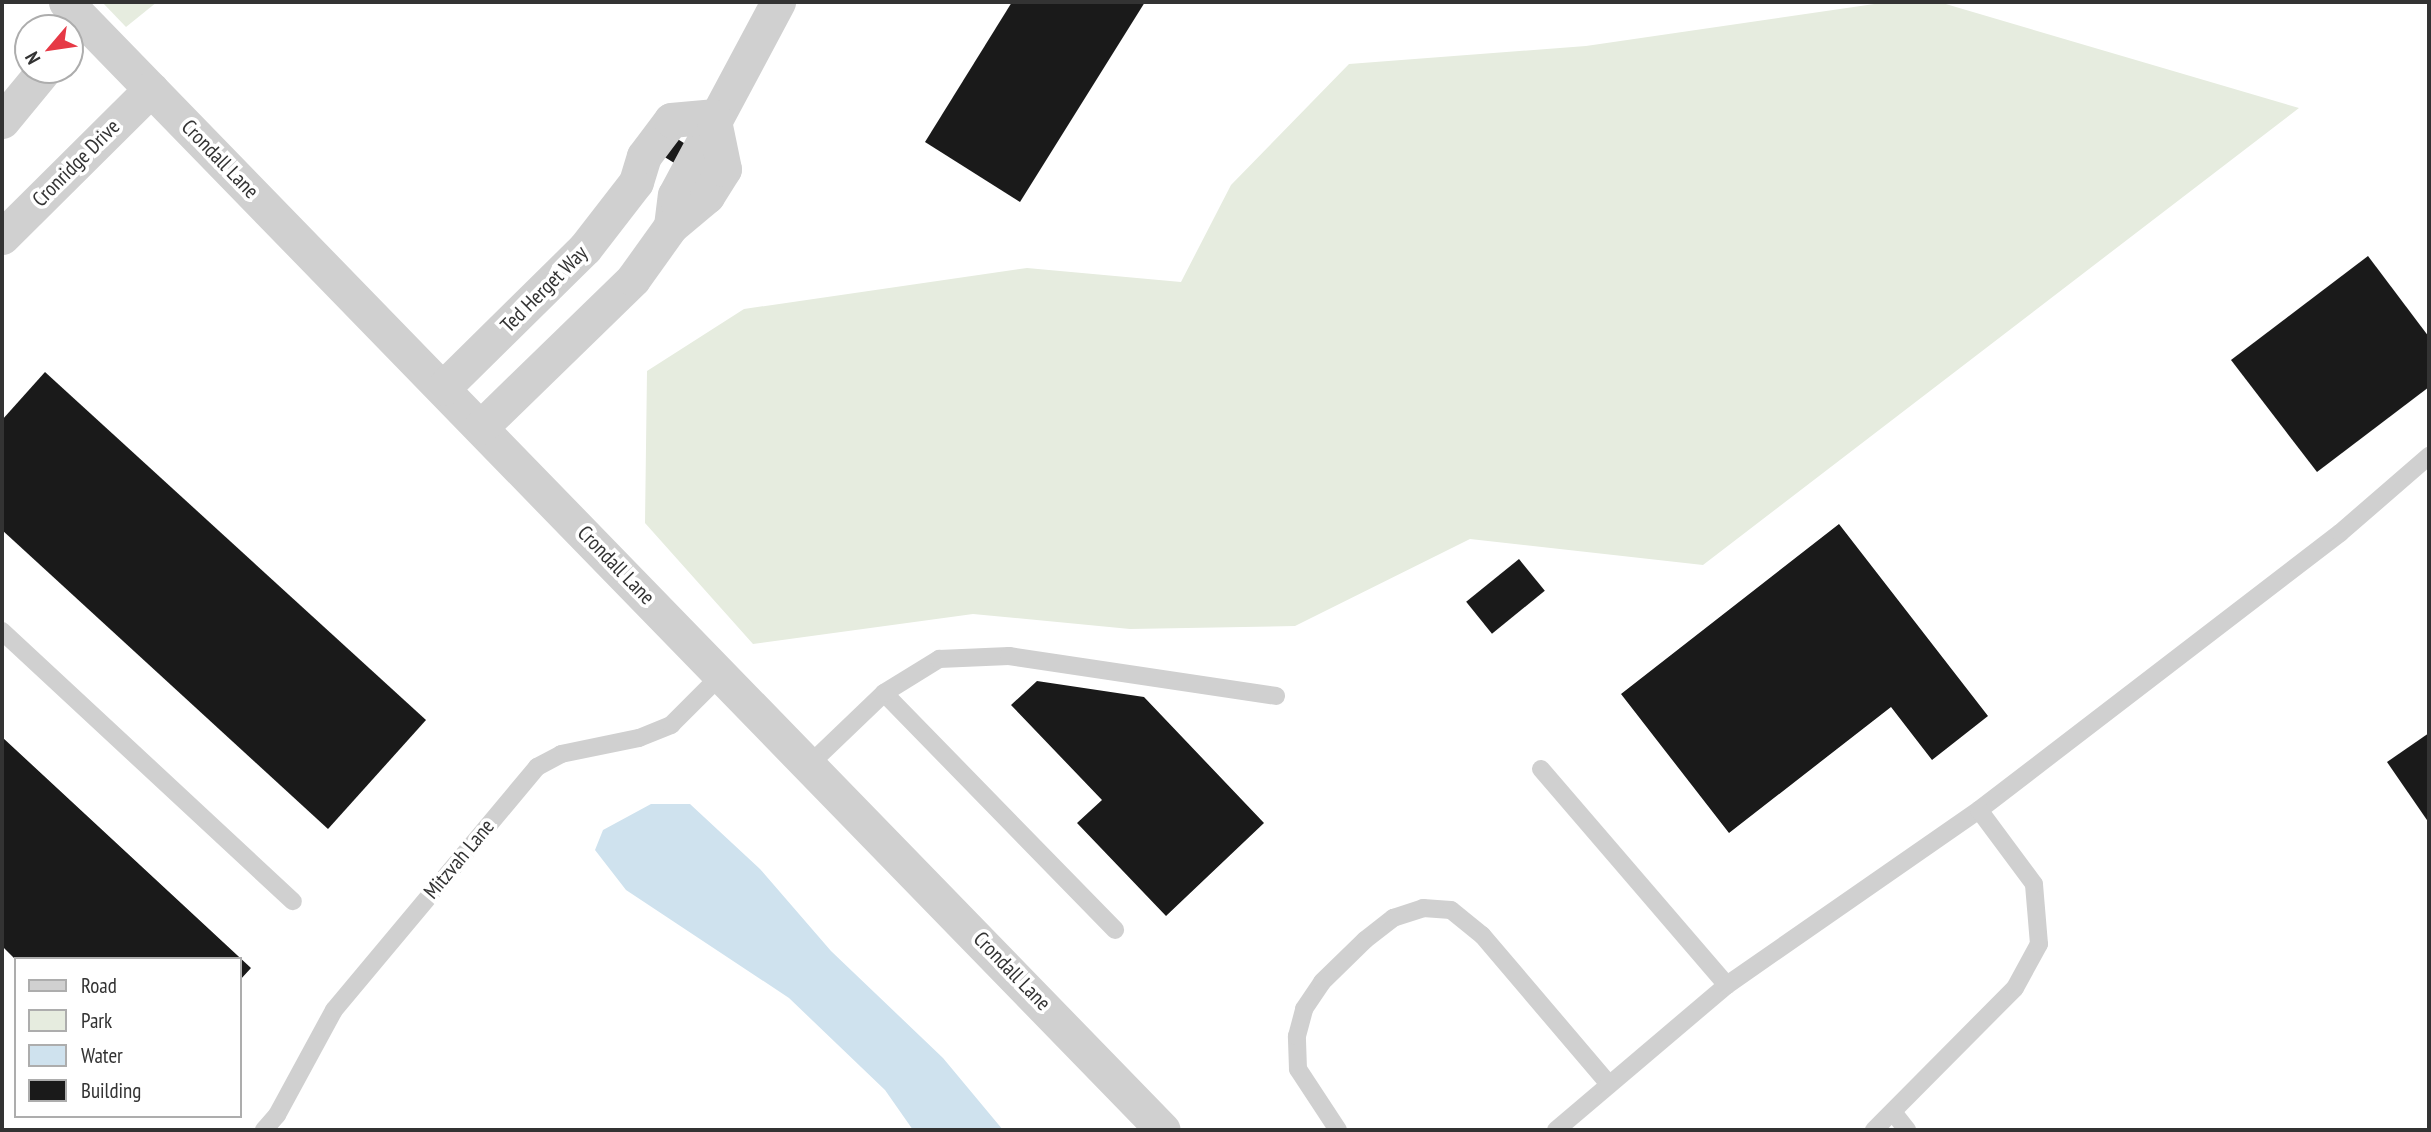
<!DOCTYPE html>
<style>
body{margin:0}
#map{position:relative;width:2431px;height:1132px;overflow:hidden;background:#fff;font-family:"PT Sans Narrow",sans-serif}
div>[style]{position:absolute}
.green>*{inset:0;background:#e6ecdf}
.water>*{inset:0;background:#cfe2ee}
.building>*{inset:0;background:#1a1a1a;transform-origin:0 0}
.lane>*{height:18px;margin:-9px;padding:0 9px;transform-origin:9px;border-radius:9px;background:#d0d0d0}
.street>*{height:35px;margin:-17.5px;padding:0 17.5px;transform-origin:17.5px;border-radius:17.5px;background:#d0d0d0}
span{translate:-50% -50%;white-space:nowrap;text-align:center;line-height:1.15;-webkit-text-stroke:7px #fff;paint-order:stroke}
.street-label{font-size:21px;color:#333}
.frame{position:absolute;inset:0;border:4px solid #333;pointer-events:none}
.legend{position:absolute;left:14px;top:957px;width:228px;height:161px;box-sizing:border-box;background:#fff;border:2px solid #adadad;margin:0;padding:9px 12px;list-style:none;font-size:21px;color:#333}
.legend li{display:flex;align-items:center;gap:14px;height:35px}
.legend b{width:35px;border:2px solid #adadad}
.north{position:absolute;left:14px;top:14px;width:70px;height:70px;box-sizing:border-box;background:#fff;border:2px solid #adadad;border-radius:50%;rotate:241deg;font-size:19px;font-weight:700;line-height:28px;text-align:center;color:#333}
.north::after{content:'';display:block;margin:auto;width:24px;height:32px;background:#e63946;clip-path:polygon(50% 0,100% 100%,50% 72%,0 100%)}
</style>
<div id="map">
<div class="green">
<i style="clip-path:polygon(102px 2px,157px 2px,126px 27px)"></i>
<i style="clip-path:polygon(1888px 2px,1939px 2px,2299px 108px,1703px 565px,1470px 539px,1295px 626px,1130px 629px,973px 614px,753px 644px,645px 523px,647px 371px,744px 309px,1027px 268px,1181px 282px,1231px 185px,1349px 64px,1586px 46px)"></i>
</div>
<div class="water">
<i style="clip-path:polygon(651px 804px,690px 804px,760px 869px,831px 951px,943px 1058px,1003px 1130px,913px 1130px,885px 1090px,789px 998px,626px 890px,595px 850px,603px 830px)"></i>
</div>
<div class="building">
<i style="clip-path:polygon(1012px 2px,1145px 2px,1020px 202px,925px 142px)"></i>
<i style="left:671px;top:135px;width:19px;height:22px;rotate:32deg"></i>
<i style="clip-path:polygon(2368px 256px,2429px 337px,2429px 387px,2317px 472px,2231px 360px)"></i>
<i style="clip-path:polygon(45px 372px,426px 720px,328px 829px,2px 530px,2px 420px)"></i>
<i style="clip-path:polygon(1839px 524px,1988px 716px,1932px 760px,1891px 707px,1729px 833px,1621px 694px)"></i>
<i style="left:1519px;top:559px;width:41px;height:68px;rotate:51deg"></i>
<i style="clip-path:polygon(1037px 681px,1144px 697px,1264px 823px,1166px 916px,1077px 823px,1102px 800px,1011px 705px)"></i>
<i style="clip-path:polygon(2429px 733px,2429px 823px,2387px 762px)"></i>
<i style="clip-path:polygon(2px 737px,251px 968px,240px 980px,240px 959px,15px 959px,2px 946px)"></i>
</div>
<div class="lane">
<i style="left:2px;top:631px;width:397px;rotate:42.9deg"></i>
<i style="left:884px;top:693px;width:331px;rotate:45.7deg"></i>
<i style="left:810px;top:764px;width:103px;rotate:-43.8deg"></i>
<i style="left:884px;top:693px;width:65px;rotate:-31.7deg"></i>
<i style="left:939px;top:659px;width:70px;rotate:-2.5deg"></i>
<i style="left:1009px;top:656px;width:270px;rotate:8.5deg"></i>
<i style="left:1541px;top:769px;width:285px;rotate:49.3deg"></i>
<i style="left:1893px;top:1112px;width:23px;rotate:52deg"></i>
<i style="left:264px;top:1130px;width:20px;rotate:-49deg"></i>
<i style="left:277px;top:1115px;width:119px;rotate:-61.5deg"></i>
<i style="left:334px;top:1010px;width:317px;rotate:-50.1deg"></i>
<i style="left:537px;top:767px;width:27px;rotate:-28deg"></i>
<i style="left:561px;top:754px;width:80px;rotate:-11.6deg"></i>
<i style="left:639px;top:738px;width:35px;rotate:-22deg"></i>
<i style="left:671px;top:725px;width:72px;rotate:-45deg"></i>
<i style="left:1338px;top:1130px;width:73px;rotate:-123.3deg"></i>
<i style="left:1298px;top:1069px;width:33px;rotate:-92deg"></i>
<i style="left:1297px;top:1036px;width:28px;rotate:-75deg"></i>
<i style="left:1304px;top:1009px;width:32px;rotate:-56deg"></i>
<i style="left:1322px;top:982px;width:60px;rotate:-44.3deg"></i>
<i style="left:1365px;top:940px;width:36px;rotate:-38deg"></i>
<i style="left:1393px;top:918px;width:32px;rotate:-18deg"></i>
<i style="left:1423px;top:908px;width:28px;rotate:4deg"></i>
<i style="left:1451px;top:910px;width:40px;rotate:39deg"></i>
<i style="left:1482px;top:935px;width:196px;rotate:49.6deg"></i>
<i style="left:1556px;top:1130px;width:224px;rotate:-40.3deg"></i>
<i style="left:1727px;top:985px;width:307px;rotate:-34.8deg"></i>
<i style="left:1979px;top:810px;width:455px;rotate:-37.5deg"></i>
<i style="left:2340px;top:533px;width:118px;rotate:-40.9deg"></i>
<i style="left:1874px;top:1130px;width:200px;rotate:-45.2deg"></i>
<i style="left:2015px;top:988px;width:50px;rotate:-61.4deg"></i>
<i style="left:2039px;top:944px;width:60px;rotate:-94.8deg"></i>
<i style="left:2034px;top:884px;width:92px;rotate:-126.6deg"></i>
</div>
<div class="street">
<i style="left:66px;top:2px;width:1573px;rotate:45.8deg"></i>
<i style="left:2px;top:121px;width:66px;rotate:-50.5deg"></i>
<i style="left:671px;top:226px;width:31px;rotate:-83deg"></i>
<i style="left:675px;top:195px;width:219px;rotate:-61.9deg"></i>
<i style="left:2px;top:237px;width:210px;rotate:-44.8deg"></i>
<i style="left:443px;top:388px;width:199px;rotate:-44.6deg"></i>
<i style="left:585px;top:248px;width:83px;rotate:-52.3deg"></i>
<i style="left:636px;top:182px;width:27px;rotate:-73deg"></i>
<i style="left:644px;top:156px;width:45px;rotate:-53.1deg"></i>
<i style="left:671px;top:120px;width:42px;rotate:-5.4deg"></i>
<i style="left:481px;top:427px;width:212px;rotate:-44.2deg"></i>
<i style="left:633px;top:279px;width:65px;rotate:-54.4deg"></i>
<i style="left:671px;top:226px;width:47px;rotate:-39.8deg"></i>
<i style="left:707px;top:196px;width:32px;rotate:-58deg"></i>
<i style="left:724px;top:169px;width:54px;rotate:-101.7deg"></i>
</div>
<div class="street-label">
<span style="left:220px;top:159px;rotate:46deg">Crondall Lane</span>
<span style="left:76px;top:163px;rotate:-45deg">Cronridge Drive</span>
<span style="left:544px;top:289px;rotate:-45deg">Ted Herget Way</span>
<span style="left:616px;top:565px;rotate:46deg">Crondall Lane</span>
<span style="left:459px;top:859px;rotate:-50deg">Mitzvah Lane</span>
<span style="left:1012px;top:971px;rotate:46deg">Crondall Lane</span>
</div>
<div class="frame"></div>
<ul class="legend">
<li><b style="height:9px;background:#d0d0d0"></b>Road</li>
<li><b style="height:19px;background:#e6ecdf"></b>Park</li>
<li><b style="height:19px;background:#cfe2ee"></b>Water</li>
<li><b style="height:19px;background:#1a1a1a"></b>Building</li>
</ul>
<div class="north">N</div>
</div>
